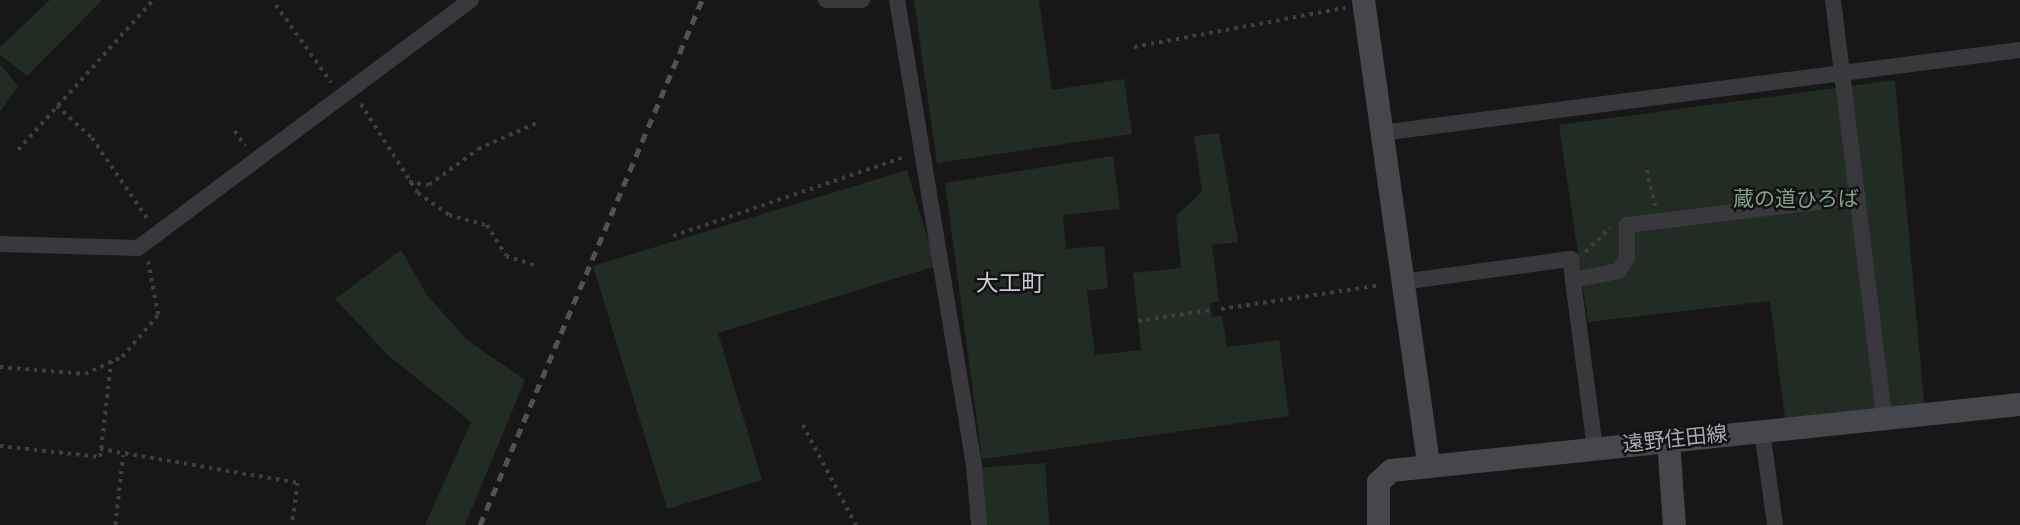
<!DOCTYPE html>
<meta charset="utf-8">
<style>
body{margin:0}
#map{position:relative;width:2020px;height:525px;overflow:hidden;background:#171718;font-family:Inter,"Noto Sans JP",sans-serif}
div>[style]{position:absolute}
.green>*{inset:0;background:#232b25;transform-origin:0 0}
.path>*{height:3.5px;margin-top:-1.75px;transform-origin:0;background:repeating-linear-gradient(90deg,#3e3e44 0 3.5px,transparent 0 8.5px)}
.street>*{height:16px;margin:-8px;padding:0 8px;transform-origin:8px;border-radius:8px;background:#38383d}
.secondary>*{height:23px;margin:-11.5px;padding:0 11.5px;transform-origin:11.5px;border-radius:11.5px;background:#46464d}
.rail>*{height:5px;margin-top:-2.5px;transform-origin:0;background:repeating-linear-gradient(90deg,#515158 0 9px,transparent 0 16px)}
span{translate:-50% -50%;white-space:nowrap;text-align:center;line-height:1.15;-webkit-text-stroke:5px #121213;paint-order:stroke}
.park-label{font-size:21px;color:#81a28b}
.street-label{font-size:21px;color:#a9aab8}
.neighbourhood-label{font-size:23px;color:#cacad4}
</style>
<div id="map">
<div class="green">
<i style="clip-path:polygon(50px 0,102px 0,27px 76px,0 55px,0 47px)"></i>
<i style="clip-path:polygon(914px 0,1039px 0,1052px 90px,1124px 79px,1132px 134px,937px 163px)"></i>
<i style="clip-path:polygon(0 64px,18px 86px,0 112px)"></i>
<i style="clip-path:polygon(1895px 80px,1925px 413px,1786px 426px,1770px 301px,1588px 322px,1559px 125px)"></i>
<i style="clip-path:polygon(1219px 133px,1238px 242px,1212px 245px,1219px 301px,1210px 303px,1212px 317px,1222px 316px,1227px 347px,1279px 340px,1289px 416px,982px 459px,945px 183px,1113px 156px,1120px 209px,1063px 215px,1066px 249px,1104px 246px,1108px 288px,1087px 291px,1095px 355px,1141px 350px,1133px 273px,1181px 268px,1176px 216px,1202px 192px,1194px 136px)"></i>
<i style="clip-path:polygon(907px 170px,936px 266px,718px 333px,762px 480px,667px 509px,593px 266px)"></i>
<i style="clip-path:polygon(401px 250px,427px 295px,467px 340px,525px 380px,465px 525px,425px 525px,471px 422px,389px 356px,335px 299px)"></i>
<i style="left:1045px;top:463px;width:62px;height:63px;rotate:86deg"></i>
</div>
<div class="path">
<i style="left:276px;top:5px;width:95px;rotate:54.5deg"></i>
<i style="left:1134px;top:47px;width:215px;rotate:-10.5deg"></i>
<i style="left:361px;top:104px;width:106px;rotate:57.4deg"></i>
<i style="left:418px;top:193px;width:38px;rotate:35deg"></i>
<i style="left:449px;top:215px;width:39px;rotate:15deg"></i>
<i style="left:487px;top:225px;width:36px;rotate:58deg"></i>
<i style="left:506px;top:256px;width:29px;rotate:18deg"></i>
<i style="left:57px;top:106px;width:47px;rotate:42.4deg"></i>
<i style="left:92px;top:138px;width:101px;rotate:55.5deg"></i>
<i style="left:235px;top:131px;width:18px;rotate:56deg"></i>
<i style="left:18px;top:150px;width:202px;rotate:-48deg"></i>
<i style="left:1647px;top:170px;width:37px;rotate:77deg"></i>
<i style="left:409px;top:182px;width:20px;rotate:9deg"></i>
<i style="left:429px;top:185px;width:61px;rotate:-36.3deg"></i>
<i style="left:478px;top:149px;width:64px;rotate:-23.8deg"></i>
<i style="left:673px;top:236px;width:246px;rotate:-18.9deg"></i>
<i style="left:1585px;top:252px;width:35px;rotate:-44deg"></i>
<i style="left:1221px;top:309px;width:162px;rotate:-8.5deg"></i>
<i style="left:1138px;top:321px;width:74px;rotate:-8.6deg"></i>
<i style="left:0;top:367px;width:85px;rotate:4.7deg"></i>
<i style="left:85px;top:374px;width:41px;rotate:-24.7deg"></i>
<i style="left:122px;top:357px;width:55px;rotate:-49.4deg"></i>
<i style="left:158px;top:315px;width:54px;rotate:-100.7deg"></i>
<i style="left:803px;top:425px;width:113px;rotate:62.1deg"></i>
<i style="left:0;top:446px;width:101px;rotate:6.3deg"></i>
<i style="left:100px;top:457px;width:97px;rotate:-83.5deg"></i>
<i style="left:100px;top:449px;width:201px;rotate:9.7deg"></i>
<i style="left:298px;top:483px;width:42px;rotate:98.1deg"></i>
<i style="left:115px;top:525px;width:70px;rotate:-83.5deg"></i>
</div>
<div class="street">
<i style="left:826px;top:0;width:36px"></i>
<i style="left:897px;top:0;width:471px;rotate:80.6deg"></i>
<i style="left:974px;top:465px;width:60px;rotate:85.2deg"></i>
<i style="left:1833px;top:0;width:420px;rotate:83deg"></i>
<i style="left:1381px;top:133px;width:644px;rotate:-7.4deg"></i>
<i style="left:0;top:244px;width:138px;rotate:1.7deg"></i>
<i style="left:138px;top:248px;width:415px;rotate:-36.7deg"></i>
<i style="left:1402px;top:282px;width:171px;rotate:-7.8deg"></i>
<i style="left:1571px;top:259px;width:21px;rotate:85deg"></i>
<i style="left:1762px;top:430px;width:96px;rotate:82.2deg"></i>
<i style="left:1595px;top:448px;width:169px;rotate:-97.5deg"></i>
<i style="left:1573px;top:280px;width:47px;rotate:-11.1deg"></i>
<i style="left:1619px;top:271px;width:15px;rotate:-58deg"></i>
<i style="left:1627px;top:258px;width:33px;rotate:-90deg"></i>
<i style="left:1627px;top:225px;width:233px;rotate:-6.9deg"></i>
</div>
<div class="secondary">
<i style="left:1363px;top:0;width:470px;rotate:82deg"></i>
<i style="left:1668px;top:440px;width:85px;rotate:86deg"></i>
<i style="left:1378px;top:525px;width:43px;rotate:-90deg"></i>
<i style="left:1378px;top:482px;width:18px;rotate:-43deg"></i>
<i style="left:1391px;top:470px;width:632px;rotate:-5.99deg"></i>
</div>
<div class="rail">
<i style="left:480px;top:525px;width:570px;rotate:-67.08deg"></i>
</div>
<div class="park-label">
<span style="left:1796px;top:199px">蔵の道ひろば</span>
</div>
<div class="street-label">
<span style="left:1675px;top:439px;rotate:-6deg">遠野住田線</span>
</div>
<div class="neighbourhood-label">
<span style="left:1010px;top:283px">大工町</span>
</div>
</div>
